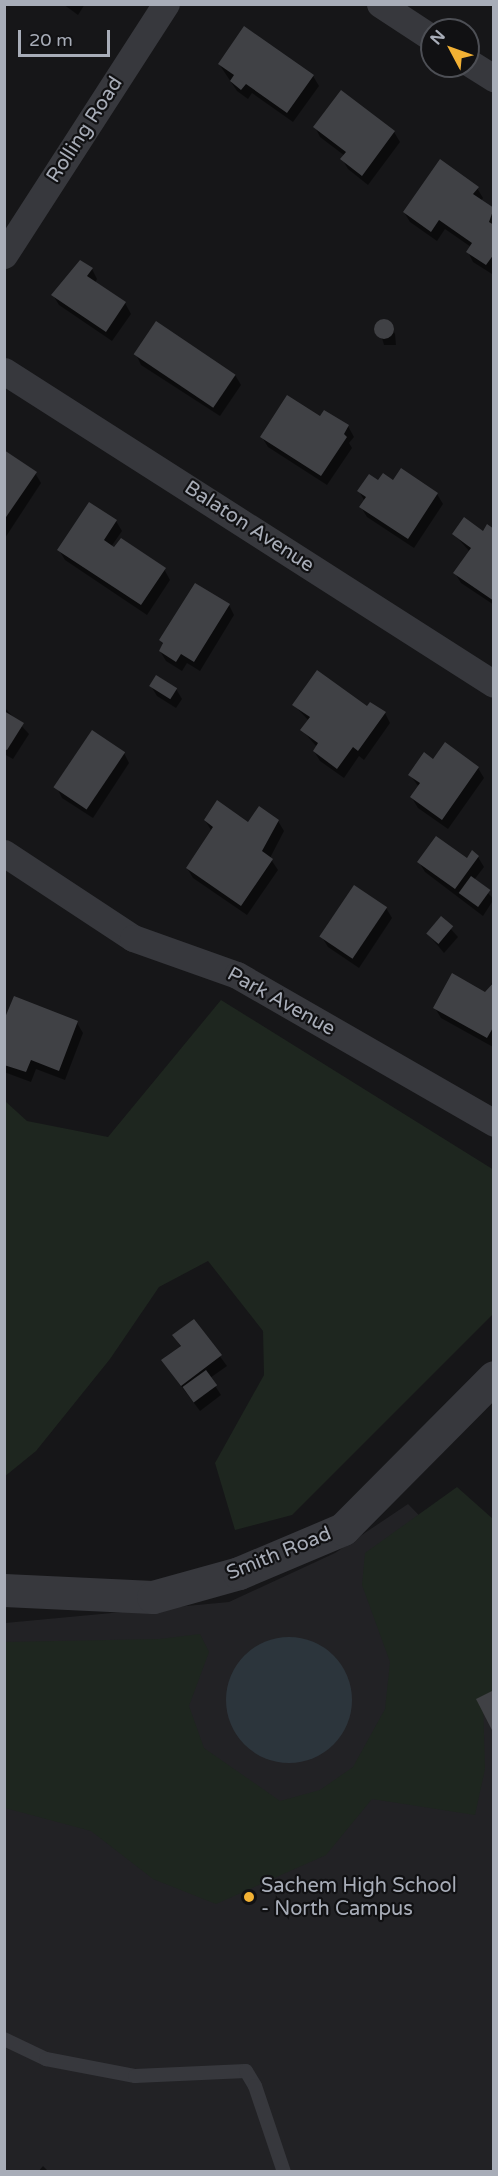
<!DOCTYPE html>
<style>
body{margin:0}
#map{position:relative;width:498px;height:2176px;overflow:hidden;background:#161618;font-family:"Varela Round",sans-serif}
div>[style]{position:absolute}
.built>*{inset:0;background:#222225}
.green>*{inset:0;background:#1e261f}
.water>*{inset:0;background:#2c353c}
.round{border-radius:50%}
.shadow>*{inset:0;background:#0007}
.building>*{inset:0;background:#404145;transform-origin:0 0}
.service>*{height:14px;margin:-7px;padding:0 7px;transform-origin:7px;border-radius:7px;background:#37383d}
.minor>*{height:27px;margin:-13.5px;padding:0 13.5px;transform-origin:13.5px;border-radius:13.5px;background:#37383d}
.tertiary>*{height:33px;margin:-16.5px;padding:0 16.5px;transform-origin:16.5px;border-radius:16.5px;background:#37383d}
.dots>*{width:16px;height:16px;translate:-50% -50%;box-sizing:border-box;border:3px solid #111113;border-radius:50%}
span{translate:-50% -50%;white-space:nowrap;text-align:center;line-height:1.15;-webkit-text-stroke:4.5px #111113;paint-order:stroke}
.street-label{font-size:20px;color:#a8adb8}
.poi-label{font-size:20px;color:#a8adb8}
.left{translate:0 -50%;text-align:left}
.frame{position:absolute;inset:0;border:6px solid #a8adb8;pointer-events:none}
.north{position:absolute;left:420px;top:18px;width:60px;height:60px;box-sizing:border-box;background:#111113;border:2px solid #4d4f55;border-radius:50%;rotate:311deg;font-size:16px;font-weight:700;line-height:24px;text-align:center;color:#a8adb8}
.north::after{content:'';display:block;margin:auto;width:21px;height:27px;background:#f2b134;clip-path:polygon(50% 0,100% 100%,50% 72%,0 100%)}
.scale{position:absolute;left:18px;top:30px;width:92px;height:27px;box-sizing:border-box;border:3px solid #a8adb8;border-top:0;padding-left:8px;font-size:18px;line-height:21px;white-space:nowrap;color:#a8adb8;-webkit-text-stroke:4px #111113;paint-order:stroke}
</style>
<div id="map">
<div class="built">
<i style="clip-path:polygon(408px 1504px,493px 1591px,493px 2171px,5px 2172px,5px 1623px,229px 1602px,335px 1553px)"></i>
</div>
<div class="green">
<i style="clip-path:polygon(221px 1000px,494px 1170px,493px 1314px,292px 1515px,235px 1530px,215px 1463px,264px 1375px,263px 1331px,208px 1261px,159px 1287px,110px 1359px,36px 1451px,4px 1477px,5px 1101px,27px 1121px,108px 1137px)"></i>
<i style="clip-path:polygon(457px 1487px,493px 1519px,493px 1696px,483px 1699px,485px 1769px,475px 1815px,372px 1799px,326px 1855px,216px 1904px,153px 1879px,91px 1831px,5px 1808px,4px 1642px,160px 1639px,200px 1634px,209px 1652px,189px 1706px,204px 1748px,280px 1801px,320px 1790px,353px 1767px,385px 1709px,390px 1662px,362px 1585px,365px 1553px)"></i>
</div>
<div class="water">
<i class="round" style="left:226px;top:1637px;width:126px;height:126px"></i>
</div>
<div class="shadow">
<i style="clip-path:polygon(63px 4px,85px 4px,78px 15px)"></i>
<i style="clip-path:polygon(219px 64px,313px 76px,319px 86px,293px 122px,252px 93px,248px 99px,237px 91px)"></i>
<i style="clip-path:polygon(342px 92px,394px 132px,400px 142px,368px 185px,348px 169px,342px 159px,345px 156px,320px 137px,315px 127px)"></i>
<i style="clip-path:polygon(477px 188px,483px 198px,481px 201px,494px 210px,492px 274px,473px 262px,468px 252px,471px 247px,445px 229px,437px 241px,410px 222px,404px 212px)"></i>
<i style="clip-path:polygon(92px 269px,97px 279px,95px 283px,125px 303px,131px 314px,112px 341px,59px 305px,53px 295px)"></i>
<i style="clip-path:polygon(378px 324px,390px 324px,395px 334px,396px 345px,384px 345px)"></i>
<i style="clip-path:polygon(136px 354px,235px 375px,241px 385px,220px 416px,141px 365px)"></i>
<i style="clip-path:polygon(320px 418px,348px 426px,354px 437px,349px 443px,352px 448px,327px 485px,268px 447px,262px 437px)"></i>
<i style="clip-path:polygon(4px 452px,35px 473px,41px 483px,5px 538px)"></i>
<i style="clip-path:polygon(378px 482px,437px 494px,443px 504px,414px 548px,367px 517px,361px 507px,365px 502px,359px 491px)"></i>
<i style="clip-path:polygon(116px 521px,122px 531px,111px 547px,164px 569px,170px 580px,147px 615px,65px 560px,59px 550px)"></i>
<i style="clip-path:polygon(494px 531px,494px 605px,461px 583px,455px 573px,470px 552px,454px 534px)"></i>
<i style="clip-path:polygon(229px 605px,234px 615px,200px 671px,187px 663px,182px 671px,166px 661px,160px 651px,164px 646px,160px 640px)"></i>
<i style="clip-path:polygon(151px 686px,176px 689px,182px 699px,176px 708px,157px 696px)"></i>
<i style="clip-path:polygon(294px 705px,367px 708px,385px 713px,390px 723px,364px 760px,359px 756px,344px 778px,320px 761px,314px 751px,317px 747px,302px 730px,309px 721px)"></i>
<i style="clip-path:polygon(4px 707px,29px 734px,13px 759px,4px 754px)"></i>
<i style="clip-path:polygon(445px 744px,478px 768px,484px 778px,448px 829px,418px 808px,412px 798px,419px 787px,410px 775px,433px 761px)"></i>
<i style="clip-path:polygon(124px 753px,129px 763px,93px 818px,62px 798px,57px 788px)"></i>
<i style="clip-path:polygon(205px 820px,249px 824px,278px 821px,284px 831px,270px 858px,278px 870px,247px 915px,193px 878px,187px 868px,211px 830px)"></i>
<i style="clip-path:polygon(478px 857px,484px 867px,474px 880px,494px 899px,483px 916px,425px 872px,419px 862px)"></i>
<i style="clip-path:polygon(355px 887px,386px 908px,392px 918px,359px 968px,328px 947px,322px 937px)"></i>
<i style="clip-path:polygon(441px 918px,458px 937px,444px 953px,428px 934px)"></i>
<i style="clip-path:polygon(492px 983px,494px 984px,493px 1047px,441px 1018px,435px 1008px,486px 994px)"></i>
<i style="clip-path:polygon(77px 1023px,83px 1033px,65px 1080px,36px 1069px,31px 1082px,4px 1072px,4px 1024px)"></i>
<i style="clip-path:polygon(194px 1321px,227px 1366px,210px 1378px,221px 1395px,200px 1411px,169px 1370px,181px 1347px,174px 1336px)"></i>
<i style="clip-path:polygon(43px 2166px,49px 2172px,38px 2172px)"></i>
</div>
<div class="building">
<i style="clip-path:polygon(244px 26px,314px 75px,287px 113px,246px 84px,241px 90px,230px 81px,234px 75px,218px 64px)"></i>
<i style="clip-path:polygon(341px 90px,395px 131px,362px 176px,340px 159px,346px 152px,313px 127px)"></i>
<i style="clip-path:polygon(440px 159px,479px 187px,473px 194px,494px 208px,489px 222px,494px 225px,494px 254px,486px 265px,466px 252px,472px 243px,439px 220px,431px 232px,403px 212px)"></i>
<i style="clip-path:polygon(80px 260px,93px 268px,87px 276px,126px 302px,106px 332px,51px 295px)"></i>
<i class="round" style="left:374px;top:319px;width:20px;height:20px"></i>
<i style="left:156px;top:321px;width:96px;height:40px;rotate:34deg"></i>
<i style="clip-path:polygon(287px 395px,320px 416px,324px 410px,349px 425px,344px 434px,347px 437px,321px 476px,260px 437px)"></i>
<i style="clip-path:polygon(4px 450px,37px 472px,4px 520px)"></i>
<i style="clip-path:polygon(401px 468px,438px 493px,408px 539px,359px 507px,366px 497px,357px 491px,369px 474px,378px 480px,383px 473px,393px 480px)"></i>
<i style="clip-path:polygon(89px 502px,117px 520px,104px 540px,114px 547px,121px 538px,166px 568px,141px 605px,57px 550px)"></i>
<i style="clip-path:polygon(464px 517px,483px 531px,487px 524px,494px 529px,494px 601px,453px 573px,471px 548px,452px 534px)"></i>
<i style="clip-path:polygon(195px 583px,230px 604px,194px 662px,181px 654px,176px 662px,159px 651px,163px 643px,159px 640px)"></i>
<i style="clip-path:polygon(317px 670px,367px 706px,370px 702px,386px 712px,358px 751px,353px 747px,337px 769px,313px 751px,318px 743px,300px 730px,310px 717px,292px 705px)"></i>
<i style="left:156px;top:675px;width:25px;height:13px;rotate:32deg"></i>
<i style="clip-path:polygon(4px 711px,24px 723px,7px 750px,4px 749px)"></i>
<i style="left:92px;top:730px;width:40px;height:69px;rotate:34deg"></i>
<i style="clip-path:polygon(445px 742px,479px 767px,442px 820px,410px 797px,420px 783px,408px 775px,424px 752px,433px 759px)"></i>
<i style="clip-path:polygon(217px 800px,248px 822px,259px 806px,279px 820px,262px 851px,273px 859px,241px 906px,186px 868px,213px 827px,204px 820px)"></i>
<i style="clip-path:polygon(436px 836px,467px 858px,472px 850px,479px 856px,455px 889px,417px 862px)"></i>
<i style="left:471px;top:876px;width:24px;height:21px;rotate:36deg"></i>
<i style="left:354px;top:885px;width:40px;height:62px;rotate:34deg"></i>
<i style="left:441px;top:916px;width:16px;height:23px;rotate:40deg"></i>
<i style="clip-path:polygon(452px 973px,485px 992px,494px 982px,494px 1026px,487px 1038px,433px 1008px)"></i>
<i style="clip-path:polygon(14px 996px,78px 1021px,59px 1071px,31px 1060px,26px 1072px,4px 1065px,4px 1020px)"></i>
<i style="clip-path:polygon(194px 1319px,222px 1355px,181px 1386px,161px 1360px,181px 1346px,172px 1335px)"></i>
<i style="left:206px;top:1370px;width:19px;height:29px;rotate:54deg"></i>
<i style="clip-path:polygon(494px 1690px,494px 1734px,476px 1699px)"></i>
</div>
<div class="service">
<i style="left:4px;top:2039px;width:47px;rotate:25.5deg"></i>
<i style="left:46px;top:2059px;width:91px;rotate:10.8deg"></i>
<i style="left:135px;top:2076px;width:111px;rotate:-2.6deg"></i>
<i style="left:246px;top:2071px;width:17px;rotate:59deg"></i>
<i style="left:255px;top:2086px;width:91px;rotate:71.4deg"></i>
</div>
<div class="minor">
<i style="left:380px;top:4px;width:62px;rotate:33.2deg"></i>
<i style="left:468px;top:62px;width:31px;rotate:32deg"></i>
<i style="left:4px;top:255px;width:299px;rotate:-57.2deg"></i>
<i style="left:4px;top:371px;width:581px;rotate:32.57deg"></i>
<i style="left:4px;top:853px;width:154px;rotate:33.4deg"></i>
<i style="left:133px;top:938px;width:110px;rotate:19.6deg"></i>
<i style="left:237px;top:975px;width:297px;rotate:29.9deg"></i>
</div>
<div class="tertiary">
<i style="left:4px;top:1590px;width:149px;rotate:2.7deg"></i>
<i style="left:153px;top:1597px;width:89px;rotate:-15.6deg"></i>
<i style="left:239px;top:1573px;width:113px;rotate:-22.9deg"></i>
<i style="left:343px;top:1529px;width:214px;rotate:-45.2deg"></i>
</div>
<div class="dots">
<i style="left:249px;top:1897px;background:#f2b134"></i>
</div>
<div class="street-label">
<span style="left:85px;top:130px;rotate:-57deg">Rolling Road</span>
<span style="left:249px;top:527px;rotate:33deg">Balaton Avenue</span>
<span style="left:281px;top:1002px;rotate:29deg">Park Avenue</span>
<span style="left:279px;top:1554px;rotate:-22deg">Smith Road</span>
</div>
<div class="poi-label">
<span class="left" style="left:261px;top:1898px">Sachem High School<br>- North Campus</span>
</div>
<div class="frame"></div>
<div class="north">N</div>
<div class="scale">20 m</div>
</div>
